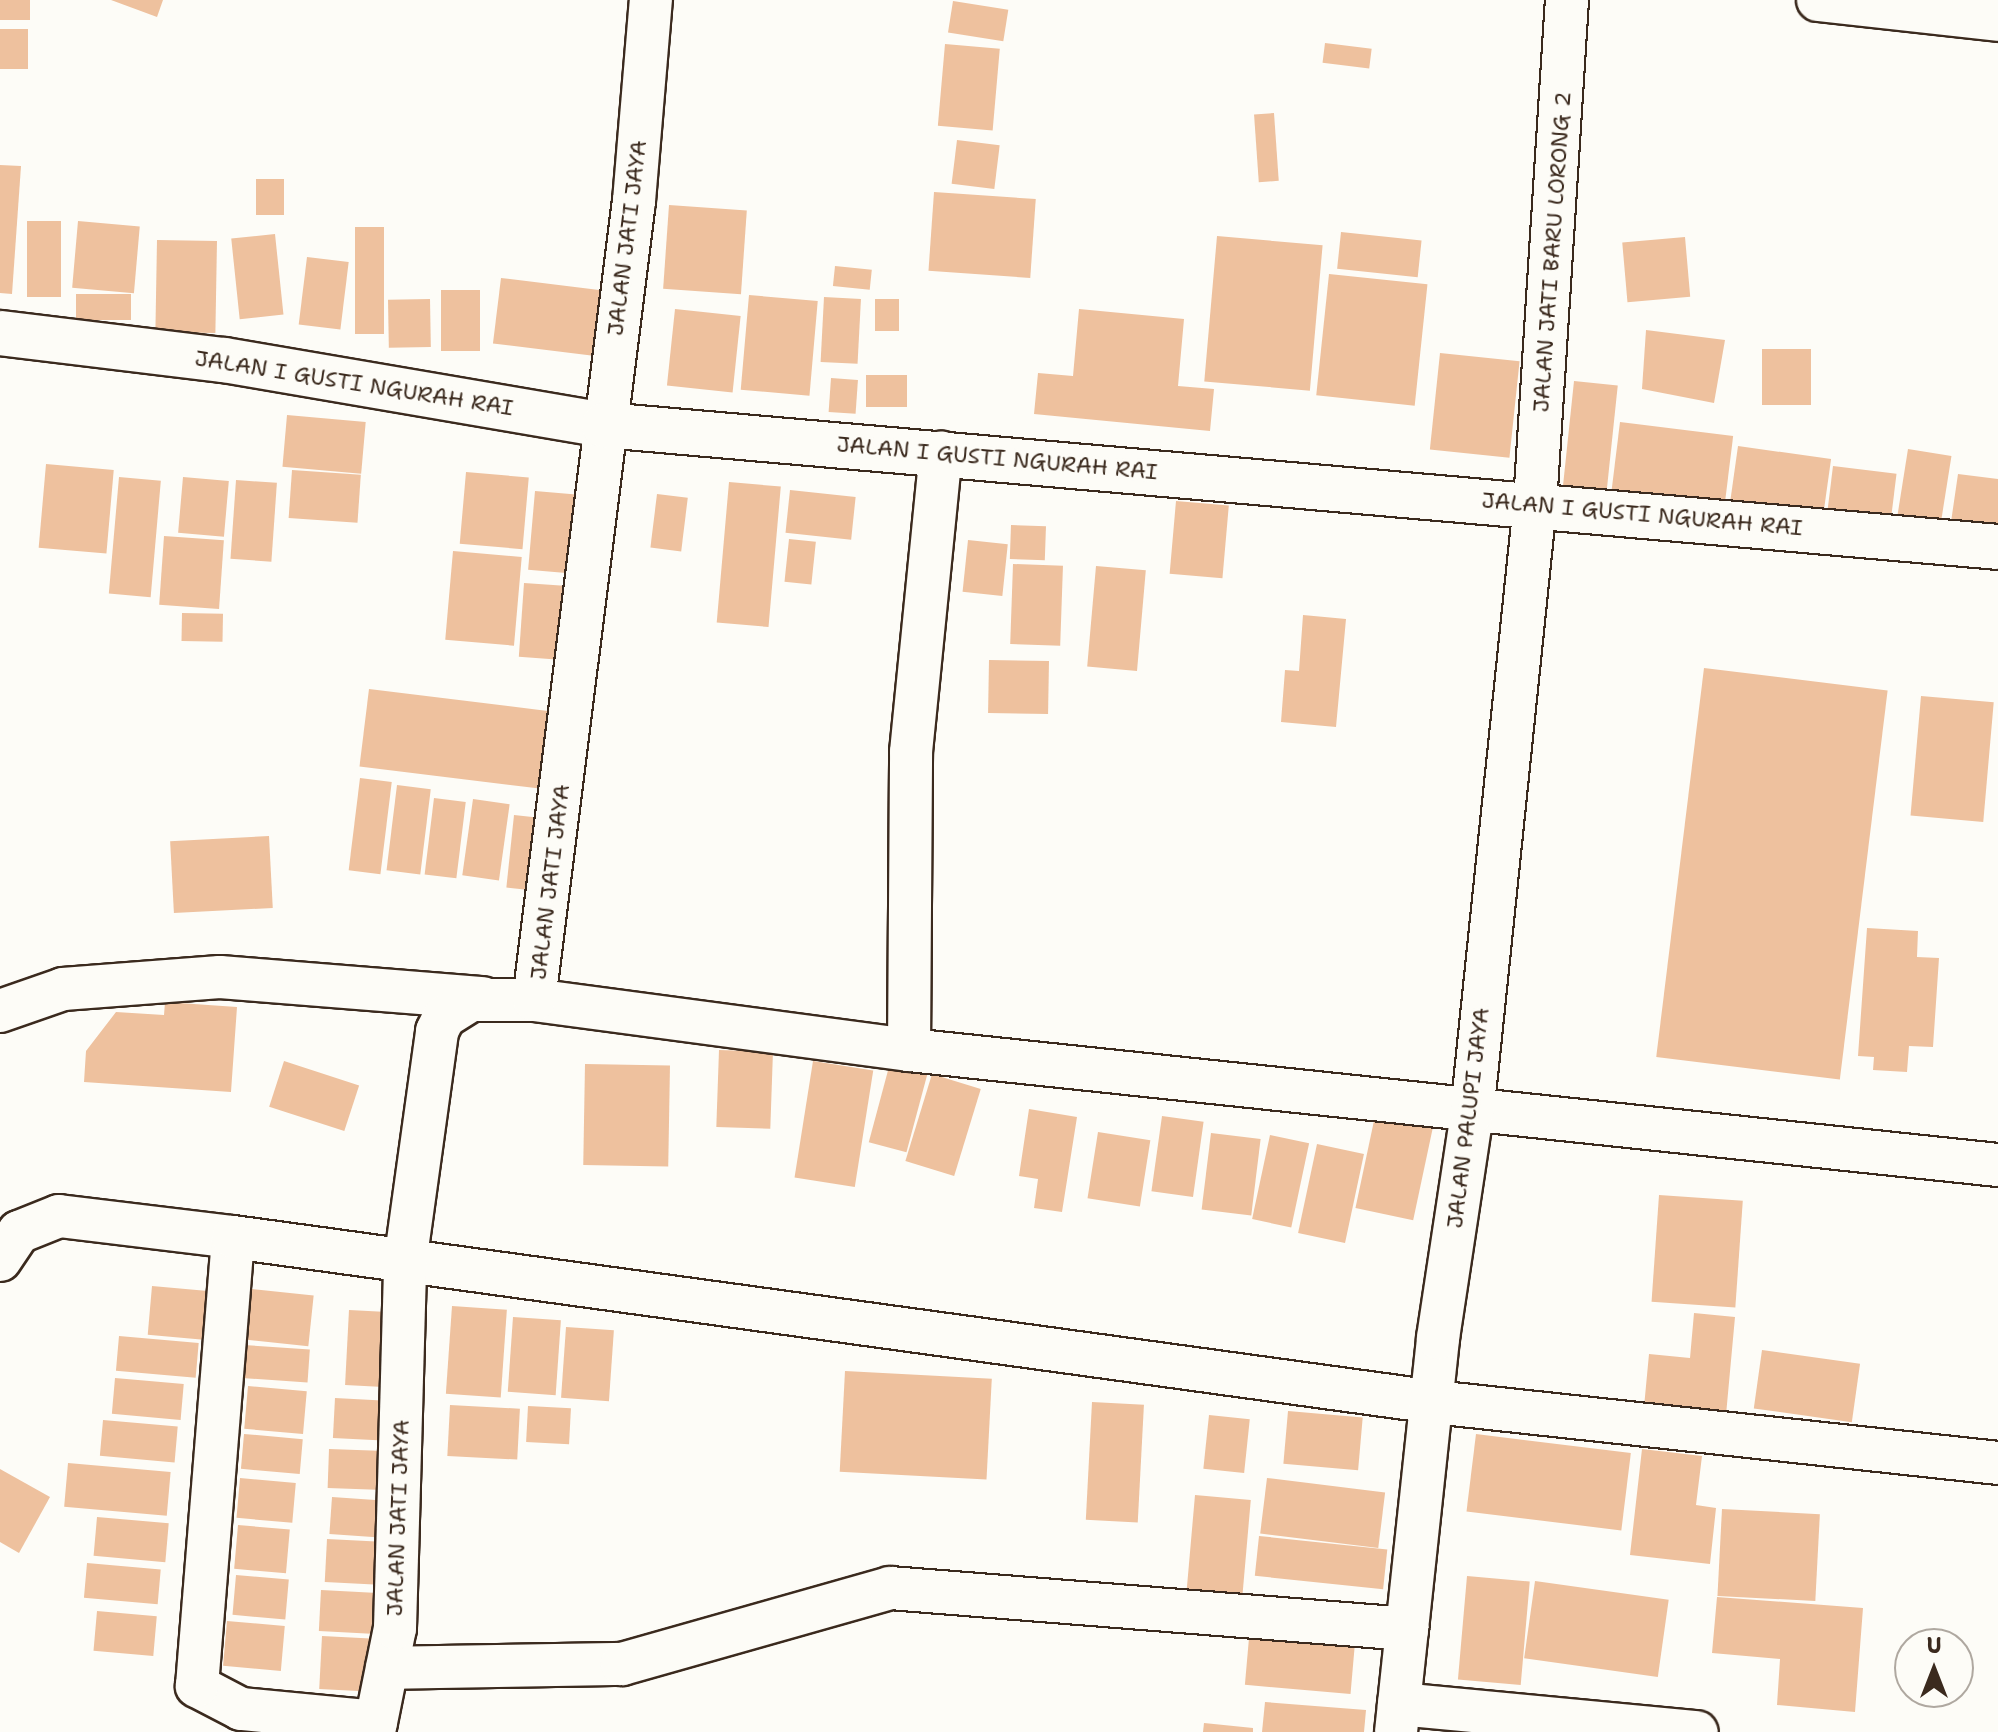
<!DOCTYPE html>
<style>
body{margin:0}
#map{position:relative;width:1998px;height:1732px;overflow:hidden;background:#fdfcf7;font-family:"Shantell Sans",sans-serif}
div>[style]{position:absolute}
.building>*{inset:0;background:#eec19e;transform-origin:0 0}
.roads{filter:drop-shadow(2px 0 #3b2a1e) drop-shadow(-2px 0 #3b2a1e) drop-shadow(0 2px #3b2a1e) drop-shadow(0 -2px #3b2a1e)}
.minor>*{height:42px;margin:-21px;padding:0 21px;transform-origin:21px;border-radius:21px;background:#fdfcf7}
.secondary>*{height:44px;margin:-22px;padding:0 22px;transform-origin:22px;border-radius:22px;background:#fdfcf7}
span{translate:-50% -50%;white-space:nowrap;text-align:center;line-height:1.15;-webkit-text-stroke:6px #fdfcf7;paint-order:stroke}
.street-label{font-size:22px;color:#3b2a1e}
.north{position:absolute;left:1894px;top:1628px;width:80px;height:80px;box-sizing:border-box;background:#fdfcf7;border:2px solid #afa8a0;border-radius:50%;rotate:0deg;font-size:22px;font-weight:700;line-height:32px;text-align:center;color:#3b2a1e}
.north::after{content:'';display:block;margin:auto;width:28px;height:36px;background:#3b2a1e;clip-path:polygon(50% 0,100% 100%,50% 72%,0 100%)}
</style>
<div id="map">
<div class="building">
<i style="left:0;top:0;width:30px;height:20px"></i>
<i style="clip-path:polygon(111px 0,163px 0,157px 17px)"></i>
<i style="left:953px;top:1px;width:56px;height:32px;rotate:9deg"></i>
<i style="left:0;top:29px;width:28px;height:40px"></i>
<i style="left:1325px;top:43px;width:47px;height:20px;rotate:7deg"></i>
<i style="left:945px;top:44px;width:55px;height:82px;rotate:5deg"></i>
<i style="left:1274px;top:113px;width:68px;height:20px;rotate:86deg"></i>
<i style="left:957px;top:140px;width:43px;height:44px;rotate:7deg"></i>
<i style="clip-path:polygon(0 165px,21px 166px,12px 294px,0 293px)"></i>
<i style="left:256px;top:179px;width:28px;height:36px"></i>
<i style="left:934px;top:192px;width:102px;height:79px;rotate:4deg"></i>
<i style="left:669px;top:205px;width:78px;height:84px;rotate:4deg"></i>
<i style="left:27px;top:221px;width:34px;height:76px"></i>
<i style="left:78px;top:221px;width:62px;height:67px;rotate:5deg"></i>
<i style="left:355px;top:227px;width:29px;height:107px"></i>
<i style="left:1341px;top:232px;width:81px;height:37px;rotate:6deg"></i>
<i style="left:275px;top:234px;width:81px;height:44px;rotate:84deg"></i>
<i style="left:1217px;top:236px;width:106px;height:146px;rotate:5deg"></i>
<i style="left:1685px;top:237px;width:60px;height:63px;rotate:85deg"></i>
<i style="left:157px;top:240px;width:60px;height:92px;rotate:1deg"></i>
<i style="left:307px;top:257px;width:42px;height:68px;rotate:7deg"></i>
<i style="left:835px;top:266px;width:37px;height:20px;rotate:6deg"></i>
<i style="left:1329px;top:274px;width:99px;height:122px;rotate:6deg"></i>
<i style="left:501px;top:278px;width:105px;height:66px;rotate:7deg"></i>
<i style="left:441px;top:290px;width:39px;height:61px"></i>
<i style="left:131px;top:294px;width:26px;height:55px;rotate:90deg"></i>
<i style="left:749px;top:295px;width:69px;height:95px;rotate:5deg"></i>
<i style="left:824px;top:297px;width:37px;height:65px;rotate:3deg"></i>
<i style="left:430px;top:299px;width:48px;height:42px;rotate:89deg"></i>
<i style="left:875px;top:299px;width:24px;height:32px"></i>
<i style="left:675px;top:309px;width:66px;height:77px;rotate:6deg"></i>
<i style="clip-path:polygon(1079px 309px,1184px 319px,1178px 386px,1214px 389px,1210px 431px,1034px 414px,1038px 373px,1073px 376px)"></i>
<i style="clip-path:polygon(1646px 330px,1725px 340px,1714px 403px,1642px 389px)"></i>
<i style="left:1762px;top:349px;width:49px;height:56px"></i>
<i style="left:1440px;top:353px;width:80px;height:97px;rotate:6deg"></i>
<i style="left:866px;top:375px;width:41px;height:32px"></i>
<i style="left:831px;top:378px;width:27px;height:34px;rotate:4deg"></i>
<i style="left:1574px;top:381px;width:44px;height:112px;rotate:6deg"></i>
<i style="left:287px;top:415px;width:79px;height:52px;rotate:5deg"></i>
<i style="left:1620px;top:422px;width:114px;height:74px;rotate:7deg"></i>
<i style="left:1738px;top:446px;width:94px;height:59px;rotate:8deg"></i>
<i style="left:1908px;top:449px;width:44px;height:78px;rotate:9deg"></i>
<i style="left:46px;top:464px;width:68px;height:84px;rotate:5deg"></i>
<i style="left:1833px;top:466px;width:64px;height:48px;rotate:7deg"></i>
<i style="left:292px;top:470px;width:69px;height:48px;rotate:4deg"></i>
<i style="left:466px;top:472px;width:63px;height:72px;rotate:5deg"></i>
<i style="clip-path:polygon(1958px 474px,1998px 479px,1998px 536px,1950px 529px)"></i>
<i style="left:119px;top:477px;width:42px;height:117px;rotate:5deg"></i>
<i style="left:183px;top:477px;width:46px;height:56px;rotate:5deg"></i>
<i style="left:236px;top:480px;width:41px;height:79px;rotate:4deg"></i>
<i style="left:729px;top:482px;width:52px;height:141px;rotate:5deg"></i>
<i style="left:790px;top:490px;width:66px;height:43px;rotate:6deg"></i>
<i style="left:535px;top:491px;width:47px;height:79px;rotate:5deg"></i>
<i style="left:657px;top:494px;width:31px;height:54px;rotate:7deg"></i>
<i style="left:1176px;top:501px;width:53px;height:73px;rotate:5deg"></i>
<i style="left:1011px;top:525px;width:35px;height:34px;rotate:2deg"></i>
<i style="left:164px;top:536px;width:60px;height:69px;rotate:4deg"></i>
<i style="left:789px;top:539px;width:27px;height:43px;rotate:6deg"></i>
<i style="left:968px;top:540px;width:40px;height:52px;rotate:6deg"></i>
<i style="left:453px;top:551px;width:69px;height:89px;rotate:5deg"></i>
<i style="left:1013px;top:564px;width:50px;height:80px;rotate:2deg"></i>
<i style="left:1096px;top:566px;width:50px;height:101px;rotate:5deg"></i>
<i style="left:524px;top:583px;width:51px;height:74px;rotate:4deg"></i>
<i style="left:182px;top:613px;width:41px;height:28px;rotate:1deg"></i>
<i style="clip-path:polygon(1303px 615px,1346px 619px,1336px 727px,1281px 722px,1285px 670px,1299px 671px)"></i>
<i style="left:989px;top:660px;width:60px;height:53px;rotate:1deg"></i>
<i style="left:1704px;top:668px;width:185px;height:392px;rotate:7deg"></i>
<i style="left:369px;top:689px;width:192px;height:78px;rotate:7deg"></i>
<i style="left:1921px;top:696px;width:73px;height:120px;rotate:5deg"></i>
<i style="left:360px;top:778px;width:32px;height:93px;rotate:7deg"></i>
<i style="left:397px;top:785px;width:34px;height:86px;rotate:7deg"></i>
<i style="left:434px;top:798px;width:32px;height:77px;rotate:7deg"></i>
<i style="left:473px;top:799px;width:37px;height:77px;rotate:8deg"></i>
<i style="left:514px;top:815px;width:30px;height:73px;rotate:6deg"></i>
<i style="left:269px;top:836px;width:72px;height:99px;rotate:87deg"></i>
<i style="clip-path:polygon(1867px 928px,1918px 931px,1917px 957px,1939px 958px,1933px 1047px,1909px 1046px,1907px 1072px,1873px 1070px,1874px 1057px,1858px 1056px)"></i>
<i style="clip-path:polygon(165px 1002px,237px 1007px,231px 1092px,84px 1082px,86px 1051px,116px 1012px,164px 1015px)"></i>
<i style="left:719px;top:1050px;width:54px;height:77px;rotate:2deg"></i>
<i style="left:284px;top:1061px;width:79px;height:48px;rotate:18deg"></i>
<i style="left:813px;top:1061px;width:61px;height:118px;rotate:9deg"></i>
<i style="left:890px;top:1063px;width:39px;height:82px;rotate:15deg"></i>
<i style="left:585px;top:1064px;width:85px;height:101px;rotate:1deg"></i>
<i style="left:932px;top:1074px;width:51px;height:91px;rotate:17deg"></i>
<i style="clip-path:polygon(1029px 1109px,1077px 1117px,1062px 1212px,1034px 1208px,1038px 1179px,1019px 1176px)"></i>
<i style="left:1162px;top:1116px;width:42px;height:76px;rotate:8deg"></i>
<i style="left:1375px;top:1116px;width:59px;height:94px;rotate:12deg"></i>
<i style="left:1098px;top:1132px;width:53px;height:67px;rotate:9deg"></i>
<i style="left:1211px;top:1133px;width:50px;height:77px;rotate:7deg"></i>
<i style="left:1270px;top:1135px;width:40px;height:86px;rotate:12deg"></i>
<i style="left:1317px;top:1144px;width:48px;height:91px;rotate:12deg"></i>
<i style="left:1659px;top:1195px;width:84px;height:107px;rotate:4deg"></i>
<i style="left:152px;top:1286px;width:56px;height:49px;rotate:5deg"></i>
<i style="left:252px;top:1289px;width:62px;height:51px;rotate:6deg"></i>
<i style="left:452px;top:1306px;width:55px;height:88px;rotate:4deg"></i>
<i style="left:349px;top:1310px;width:67px;height:75px;rotate:3deg"></i>
<i style="clip-path:polygon(1694px 1313px,1735px 1317px,1726px 1415px,1644px 1407px,1649px 1354px,1690px 1358px)"></i>
<i style="left:513px;top:1317px;width:48px;height:75px;rotate:4deg"></i>
<i style="left:566px;top:1327px;width:48px;height:71px;rotate:4deg"></i>
<i style="left:119px;top:1336px;width:80px;height:35px;rotate:5deg"></i>
<i style="left:244px;top:1345px;width:66px;height:33px;rotate:4deg"></i>
<i style="left:1762px;top:1350px;width:99px;height:59px;rotate:8deg"></i>
<i style="left:845px;top:1371px;width:147px;height:101px;rotate:3deg"></i>
<i style="left:115px;top:1378px;width:69px;height:36px;rotate:5deg"></i>
<i style="left:248px;top:1386px;width:59px;height:43px;rotate:5deg"></i>
<i style="left:335px;top:1398px;width:75px;height:40px;rotate:3deg"></i>
<i style="left:1092px;top:1402px;width:52px;height:118px;rotate:3deg"></i>
<i style="left:450px;top:1405px;width:70px;height:51px;rotate:3deg"></i>
<i style="left:528px;top:1406px;width:43px;height:36px;rotate:3deg"></i>
<i style="left:1288px;top:1411px;width:75px;height:53px;rotate:5deg"></i>
<i style="left:1209px;top:1415px;width:41px;height:54px;rotate:6deg"></i>
<i style="left:103px;top:1420px;width:75px;height:36px;rotate:5deg"></i>
<i style="left:244px;top:1434px;width:59px;height:35px;rotate:5deg"></i>
<i style="left:1476px;top:1434px;width:156px;height:78px;rotate:7deg"></i>
<i style="left:329px;top:1449px;width:70px;height:39px;rotate:2deg"></i>
<i style="clip-path:polygon(1642px 1449px,1702px 1456px,1696px 1505px,1716px 1508px,1710px 1564px,1630px 1555px)"></i>
<i style="left:68px;top:1463px;width:103px;height:44px;rotate:5deg"></i>
<i style="clip-path:polygon(0 1469px,50px 1497px,19px 1553px,0 1542px)"></i>
<i style="left:240px;top:1478px;width:56px;height:40px;rotate:5deg"></i>
<i style="left:1267px;top:1478px;width:119px;height:56px;rotate:7deg"></i>
<i style="left:1195px;top:1495px;width:56px;height:95px;rotate:5deg"></i>
<i style="left:332px;top:1497px;width:65px;height:37px;rotate:4deg"></i>
<i style="left:1722px;top:1509px;width:98px;height:87px;rotate:3deg"></i>
<i style="left:97px;top:1517px;width:72px;height:39px;rotate:5deg"></i>
<i style="left:238px;top:1525px;width:52px;height:44px;rotate:5deg"></i>
<i style="left:1259px;top:1536px;width:129px;height:40px;rotate:6deg"></i>
<i style="left:327px;top:1539px;width:64px;height:43px;rotate:3deg"></i>
<i style="left:87px;top:1563px;width:74px;height:35px;rotate:5deg"></i>
<i style="left:236px;top:1575px;width:53px;height:40px;rotate:5deg"></i>
<i style="left:1467px;top:1576px;width:63px;height:104px;rotate:5deg"></i>
<i style="left:1535px;top:1581px;width:135px;height:78px;rotate:8deg"></i>
<i style="left:321px;top:1590px;width:71px;height:41px;rotate:3deg"></i>
<i style="clip-path:polygon(1717px 1597px,1863px 1608px,1855px 1712px,1777px 1705px,1780px 1659px,1712px 1653px)"></i>
<i style="left:97px;top:1611px;width:60px;height:40px;rotate:5deg"></i>
<i style="left:227px;top:1621px;width:58px;height:45px;rotate:5deg"></i>
<i style="left:322px;top:1636px;width:68px;height:53px;rotate:3deg"></i>
<i style="left:1249px;top:1638px;width:106px;height:47px;rotate:5deg"></i>
<i style="clip-path:polygon(1265px 1702px,1366px 1710px,1364px 1732px,1262px 1732px)"></i>
<i style="clip-path:polygon(1204px 1723px,1253px 1728px,1253px 1732px,1203px 1732px)"></i>
</div>
<div class="roads">
<div class="minor">
<i style="left:1818px;top:0;width:181px;rotate:6.3deg"></i>
<i style="left:534px;top:1000px;width:378px;rotate:7.6deg"></i>
<i style="left:909px;top:1050px;width:1095px;rotate:6.03deg"></i>
<i style="left:0;top:1011px;width:67px;rotate:-19.2deg"></i>
<i style="left:63px;top:989px;width:157px;rotate:-4.4deg"></i>
<i style="left:220px;top:977px;width:264px;rotate:4.6deg"></i>
<i style="left:909px;top:1050px;width:298px;rotate:-89.6deg"></i>
<i style="left:911px;top:752px;width:301px;rotate:-84.3deg"></i>
<i style="left:0;top:1260px;width:34px;rotate:-56deg"></i>
<i style="left:19px;top:1232px;width:43px;rotate:-21.8deg"></i>
<i style="left:59px;top:1216px;width:175px;rotate:6.9deg"></i>
<i style="left:387px;top:1668px;width:235px;rotate:-1deg"></i>
<i style="left:622px;top:1664px;width:279px;rotate:-15.8deg"></i>
<i style="left:890px;top:1588px;width:519px;rotate:4.53deg"></i>
<i style="left:1399px;top:1704px;width:299px;rotate:5.4deg"></i>
<i style="left:376px;top:1722px;width:136px;rotate:-174.5deg"></i>
<i style="left:241px;top:1709px;width:50px;rotate:-152.4deg"></i>
<i style="left:197px;top:1686px;width:450px;rotate:-85.4deg"></i>
<i style="left:233px;top:1237px;width:1212px;rotate:7.82deg"></i>
<i style="left:1434px;top:1402px;width:567px;rotate:6.17deg"></i>
<i style="left:374px;top:1732px;width:106px;rotate:-78.6deg"></i>
<i style="left:395px;top:1628px;width:365px;rotate:-88.4deg"></i>
<i style="left:405px;top:1263px;width:234px;rotate:-82.1deg"></i>
<i style="left:437px;top:1031px;width:16px;rotate:-63deg"></i>
<i style="left:444px;top:1017px;width:32px;rotate:-32deg"></i>
<i style="left:471px;top:1000px;width:63px"></i>
<i style="left:534px;top:1000px;width:805px;rotate:-82.87deg"></i>
<i style="left:634px;top:201px;width:202px;rotate:-85.2deg"></i>
<i style="left:1396px;top:1732px;width:396px;rotate:-83.9deg"></i>
<i style="left:1438px;top:1338px;width:228px;rotate:-81.4deg"></i>
<i style="left:1472px;top:1113px;width:612px;rotate:-84.09deg"></i>
<i style="left:1535px;top:504px;width:505px;rotate:-86.37deg"></i>
</div>
<div class="secondary">
<i style="left:0;top:333px;width:226px;rotate:6.9deg"></i>
<i style="left:224px;top:360px;width:386px;rotate:9.7deg"></i>
<i style="left:604px;top:425px;width:1399px;rotate:5deg"></i>
</div>
</div>
<div class="street-label">
<span style="left:627px;top:238px;rotate:-83deg">JALAN JATI JAYA</span>
<span style="left:1552px;top:252px;rotate:-86deg">JALAN JATI BARU LORONG 2</span>
<span style="left:354px;top:383px;rotate:9deg">JALAN I GUSTI NGURAH RAI</span>
<span style="left:997px;top:458px;rotate:5deg">JALAN I GUSTI NGURAH RAI</span>
<span style="left:1642px;top:514px;rotate:5deg">JALAN I GUSTI NGURAH RAI</span>
<span style="left:550px;top:882px;rotate:-83deg">JALAN JATI JAYA</span>
<span style="left:1468px;top:1118px;rotate:-83deg">JALAN PALUPI JAYA</span>
<span style="left:398px;top:1518px;rotate:-88deg">JALAN JATI JAYA</span>
</div>
<div class="north">U</div>
</div>
